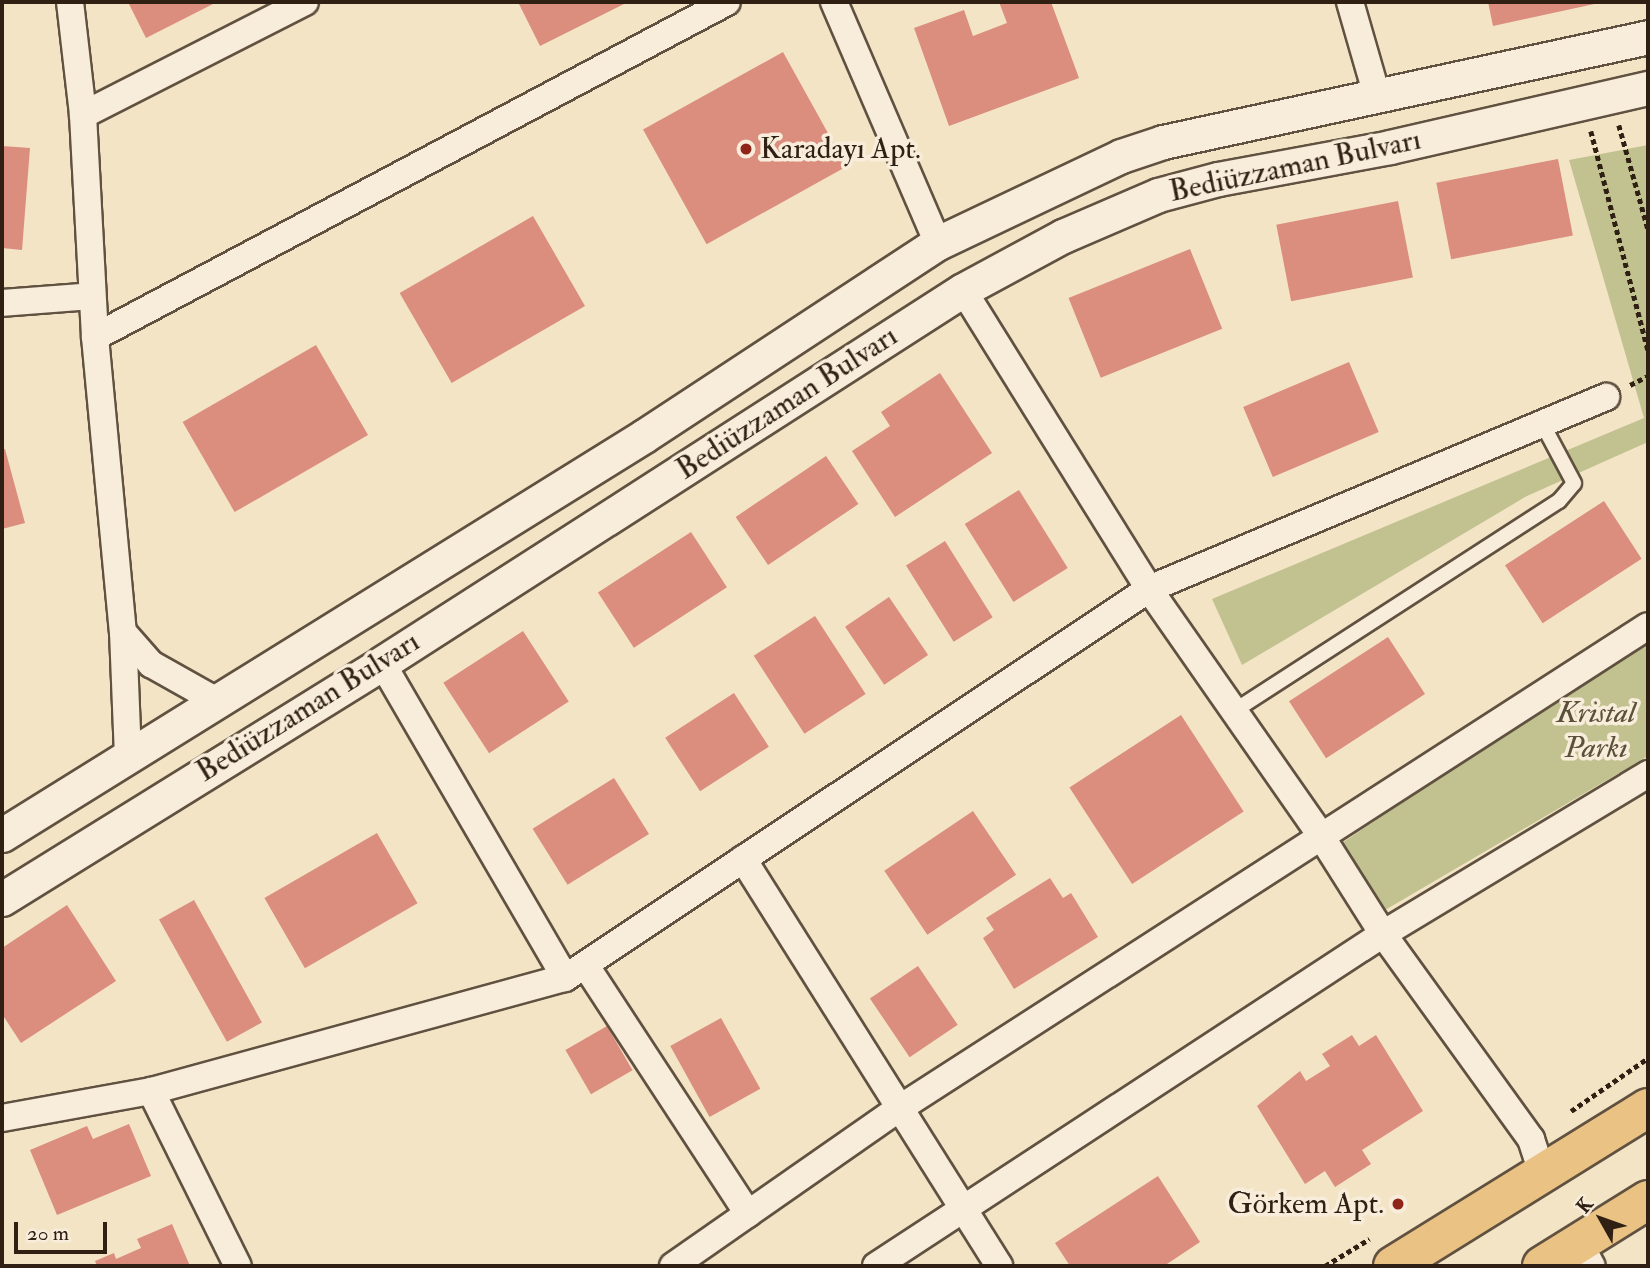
<!DOCTYPE html>
<meta charset="utf-8">
<style>
body{margin:0}
#map{position:relative;width:1650px;height:1268px;overflow:hidden;background:#f3e4c6;font-family:"IM FELL Double Pica",serif}
div>[style]{position:absolute}
.green>*{inset:0;background:#c2c291}
.building>*{inset:0;background:#db8d7e;transform-origin:0 0}
.path>*{height:4.5px;margin-top:-2.25px;transform-origin:0;background:repeating-linear-gradient(90deg,#2f2013 0 5px,transparent 0 8.5px)}
.roads{filter:drop-shadow(2px 0 #605140) drop-shadow(-2px 0 #605140) drop-shadow(0 2px #605140) drop-shadow(0 -2px #605140)}
.service>*{height:14px;margin:-7px;padding:0 7px;transform-origin:7px;border-radius:7px;background:#f7edda}
.minor>*{height:26px;margin:-13px;padding:0 13px;transform-origin:13px;border-radius:13px;background:#f7edda}
.tertiary>*{height:33px;margin:-16.5px;padding:0 16.5px;transform-origin:16.5px;border-radius:16.5px;background:#f7edda}
.primary>*{height:38px;margin:-19px;padding:0 19px;transform-origin:19px;border-radius:19px;background:#eac283}
.dots>*{width:19px;height:19px;translate:-50% -50%;box-sizing:border-box;border:4px solid #f7edda;border-radius:50%}
span{translate:-50% -50%;white-space:nowrap;text-align:center;line-height:1.15;-webkit-text-stroke:7px #f7edda;paint-order:stroke}
.poi-label{font-size:30px;color:#2f2013}
.left{translate:0 -50%;text-align:left}
.right{translate:-100% -50%;text-align:right}
.street-label{font-size:30px;color:#2f2013}
.park-label{font-size:30px;color:#5b5139;font-style:italic}
.frame{position:absolute;inset:0;border:4px solid #2f2013;pointer-events:none}
.north{position:absolute;left:1566px;top:1184px;width:70px;height:70px;-webkit-text-stroke:5px #f7edda;paint-order:stroke;rotate:310deg;font-size:19px;font-weight:700;line-height:28px;text-align:center;color:#2f2013}
.north::after{content:'';display:block;margin:auto;width:24px;height:32px;background:#2f2013;clip-path:polygon(50% 0,100% 100%,50% 72%,0 100%)}
.scale{position:absolute;left:14px;top:1222px;width:93px;height:32px;box-sizing:border-box;border:4px solid #2f2013;border-top:0;padding-left:9px;font-size:21px;line-height:24px;white-space:nowrap;color:#2f2013;-webkit-text-stroke:5px #f7edda;paint-order:stroke}
</style>
<div id="map">
<div class="green">
<i style="clip-path:polygon(1648px 145px,1648px 442px,1527px 496px,1242px 665px,1212px 599px,1644px 418px,1569px 160px)"></i>
<i style="clip-path:polygon(1648px 637px,1648px 756px,1380px 913px,1339px 845px)"></i>
</div>
<div class="building">
<i style="clip-path:polygon(128px 2px,217px 2px,146px 38px)"></i>
<i style="clip-path:polygon(518px 2px,628px 2px,540px 46px)"></i>
<i style="clip-path:polygon(999px 2px,1051px 2px,1079px 78px,949px 126px,914px 28px,964px 10px,973px 36px,1007px 23px)"></i>
<i style="clip-path:polygon(1488px 2px,1599px 2px,1599px 3px,1493px 26px)"></i>
<i style="left:783px;top:52px;width:131px;height:160px;rotate:61deg"></i>
<i style="clip-path:polygon(2px 146px,30px 148px,22px 250px,2px 248px)"></i>
<i style="left:1558px;top:159px;width:78px;height:124px;rotate:79deg"></i>
<i style="left:1398px;top:201px;width:78px;height:124px;rotate:79deg"></i>
<i style="left:533px;top:216px;width:104px;height:154px;rotate:60deg"></i>
<i style="left:1190px;top:249px;width:86px;height:131px;rotate:68deg"></i>
<i style="left:316px;top:345px;width:104px;height:154px;rotate:60deg"></i>
<i style="left:1349px;top:362px;width:76px;height:115px;rotate:67deg"></i>
<i style="clip-path:polygon(940px 373px,992px 453px,895px 517px,852px 451px,890px 426px,881px 412px)"></i>
<i style="clip-path:polygon(5px 449px,25px 523px,2px 529px,2px 450px)"></i>
<i style="left:826px;top:456px;width:58px;height:109px;rotate:56deg"></i>
<i style="left:1019px;top:490px;width:92px;height:64px;rotate:58deg"></i>
<i style="left:1604px;top:501px;width:69px;height:118px;rotate:57deg"></i>
<i style="left:691px;top:532px;width:66px;height:111px;rotate:57deg"></i>
<i style="left:945px;top:541px;width:90px;height:46px;rotate:58deg"></i>
<i style="left:889px;top:597px;width:70px;height:53px;rotate:56deg"></i>
<i style="left:815px;top:616px;width:93px;height:73px;rotate:57deg"></i>
<i style="left:523px;top:631px;width:84px;height:95px;rotate:57deg"></i>
<i style="left:1388px;top:637px;width:68px;height:118px;rotate:57deg"></i>
<i style="left:734px;top:693px;width:64px;height:82px;rotate:57deg"></i>
<i style="left:1181px;top:715px;width:115px;height:133px;rotate:57deg"></i>
<i style="left:614px;top:778px;width:66px;height:96px;rotate:58deg"></i>
<i style="left:973px;top:811px;width:77px;height:107px;rotate:56deg"></i>
<i style="left:377px;top:833px;width:81px;height:130px;rotate:60deg"></i>
<i style="clip-path:polygon(1050px 878px,1063px 898px,1071px 893px,1098px 937px,1014px 989px,983px 938px,994px 930px,986px 918px)"></i>
<i style="left:194px;top:900px;width:140px;height:40px;rotate:61deg"></i>
<i style="clip-path:polygon(67px 905px,116px 981px,21px 1043px,2px 1014px,2px 948px)"></i>
<i style="left:918px;top:966px;width:71px;height:58px;rotate:56deg"></i>
<i style="left:721px;top:1018px;width:81px;height:58px;rotate:61deg"></i>
<i style="left:607px;top:1026px;width:51px;height:48px;rotate:60deg"></i>
<i style="clip-path:polygon(1352px 1035px,1359px 1046px,1376px 1035px,1423px 1111px,1362px 1150px,1371px 1164px,1335px 1187px,1325px 1171px,1305px 1184px,1257px 1106px,1300px 1071px,1306px 1081px,1330px 1066px,1322px 1054px)"></i>
<i style="clip-path:polygon(129px 1124px,151px 1176px,57px 1215px,30px 1150px,87px 1126px,93px 1139px)"></i>
<i style="clip-path:polygon(1158px 1176px,1200px 1242px,1164px 1266px,1070px 1266px,1055px 1243px)"></i>
<i style="clip-path:polygon(172px 1224px,190px 1266px,97px 1266px,95px 1261px,114px 1253px,116px 1259px,141px 1248px,137px 1239px)"></i>
</div>
<div class="path">
<i style="left:1619px;top:125px;width:108px;rotate:74.4deg"></i>
<i style="left:1591px;top:131px;width:226px;rotate:75.4deg"></i>
<i style="left:1630px;top:385px;width:20px;rotate:-27deg"></i>
<i style="left:1571px;top:1111px;width:93px;rotate:-34.5deg"></i>
<i style="left:1325px;top:1266px;width:52px;rotate:-31.5deg"></i>
</div>
<div class="roads">
<div class="service">
<i style="left:1234px;top:711px;width:387px;rotate:-32.9deg"></i>
<i style="left:1559px;top:501px;width:23px;rotate:-50deg"></i>
<i style="left:1574px;top:483px;width:68px;rotate:-118.1deg"></i>
</div>
<div class="minor">
<i style="left:70px;top:2px;width:114px;rotate:83.4deg"></i>
<i style="left:83px;top:115px;width:222px;rotate:86.9deg"></i>
<i style="left:95px;top:337px;width:296px;rotate:84.6deg"></i>
<i style="left:123px;top:632px;width:125px;rotate:87.7deg"></i>
<i style="left:834px;top:2px;width:262px;rotate:66.7deg"></i>
<i style="left:1350px;top:2px;width:101px;rotate:73.9deg"></i>
<i style="left:83px;top:115px;width:249px;rotate:-27deg"></i>
<i style="left:963px;top:290px;width:352px;rotate:58.1deg"></i>
<i style="left:1149px;top:589px;width:301px;rotate:55.1deg"></i>
<i style="left:1321px;top:836px;width:116px;rotate:57.7deg"></i>
<i style="left:1383px;top:934px;width:253px;rotate:54.2deg"></i>
<i style="left:1531px;top:1139px;width:36px;rotate:72deg"></i>
<i style="left:2px;top:303px;width:90px;rotate:-4.4deg"></i>
<i style="left:95px;top:337px;width:715px;rotate:-27.93deg"></i>
<i style="left:123px;top:632px;width:43px;rotate:48.8deg"></i>
<i style="left:151px;top:664px;width:76px;rotate:29.3deg"></i>
<i style="left:382px;top:663px;width:364px;rotate:59.8deg"></i>
<i style="left:743px;top:859px;width:481px;rotate:57.8deg"></i>
<i style="left:586px;top:966px;width:296px;rotate:56.8deg"></i>
<i style="left:151px;top:1091px;width:429px;rotate:-15.3deg"></i>
<i style="left:565px;top:978px;width:702px;rotate:-33.67deg"></i>
<i style="left:1149px;top:589px;width:496px;rotate:-22.8deg"></i>
<i style="left:2px;top:1118px;width:151px;rotate:-10.3deg"></i>
<i style="left:151px;top:1091px;width:195px;rotate:63.6deg"></i>
<i style="left:1579px;top:1243px;width:26px;rotate:61deg"></i>
<i style="left:673px;top:1266px;width:273px;rotate:-34.9deg"></i>
<i style="left:897px;top:1110px;width:893px;rotate:-32.8deg"></i>
<i style="left:876px;top:1266px;width:606px;rotate:-33.22deg"></i>
<i style="left:1383px;top:934px;width:310px;rotate:-31.1deg"></i>
</div>
<div class="tertiary">
<i style="left:2px;top:835px;width:756px;rotate:-31.86deg"></i>
<i style="left:644px;top:436px;width:352px;rotate:-33.3deg"></i>
<i style="left:938px;top:243px;width:203px;rotate:-25.4deg"></i>
<i style="left:1121px;top:156px;width:44px;rotate:-18.4deg"></i>
<i style="left:1163px;top:142px;width:496px;rotate:-12.2deg"></i>
<i style="left:2px;top:899px;width:447px;rotate:-31.8deg"></i>
<i style="left:382px;top:663px;width:690px;rotate:-32.7deg"></i>
<i style="left:963px;top:290px;width:114px;rotate:-28.4deg"></i>
<i style="left:1063px;top:236px;width:103px;rotate:-23.3deg"></i>
<i style="left:1158px;top:195px;width:62px;rotate:-14.9deg"></i>
<i style="left:1218px;top:179px;width:175px;rotate:-10.5deg"></i>
<i style="left:1390px;top:147px;width:265px;rotate:-12.9deg"></i>
</div>
<div class="primary">
<i style="left:1393px;top:1266px;width:300px;rotate:-31.8deg"></i>
<i style="left:1542px;top:1266px;width:125px;rotate:-31.9deg"></i>
</div>
</div>
<div class="dots">
<i style="left:746px;top:149px;background:#8f2418"></i>
<i style="left:1398px;top:1204px;background:#8f2418"></i>
</div>
<div class="poi-label">
<span class="left" style="left:760px;top:149px">Karadayı Apt.</span>
<span class="right" style="left:1384px;top:1204px">Görkem Apt.</span>
</div>
<div class="street-label">
<span style="left:1295px;top:166px;rotate:-12deg">Bediüzzaman Bulvarı</span>
<span style="left:787px;top:403px;rotate:-33deg">Bediüzzaman Bulvarı</span>
<span style="left:308px;top:707px;rotate:-32deg">Bediüzzaman Bulvarı</span>
</div>
<div class="park-label">
<span style="left:1596px;top:730px">Kristal<br>Parkı</span>
</div>
<div class="frame"></div>
<div class="north">K</div>
<div class="scale">20 m</div>
</div>
